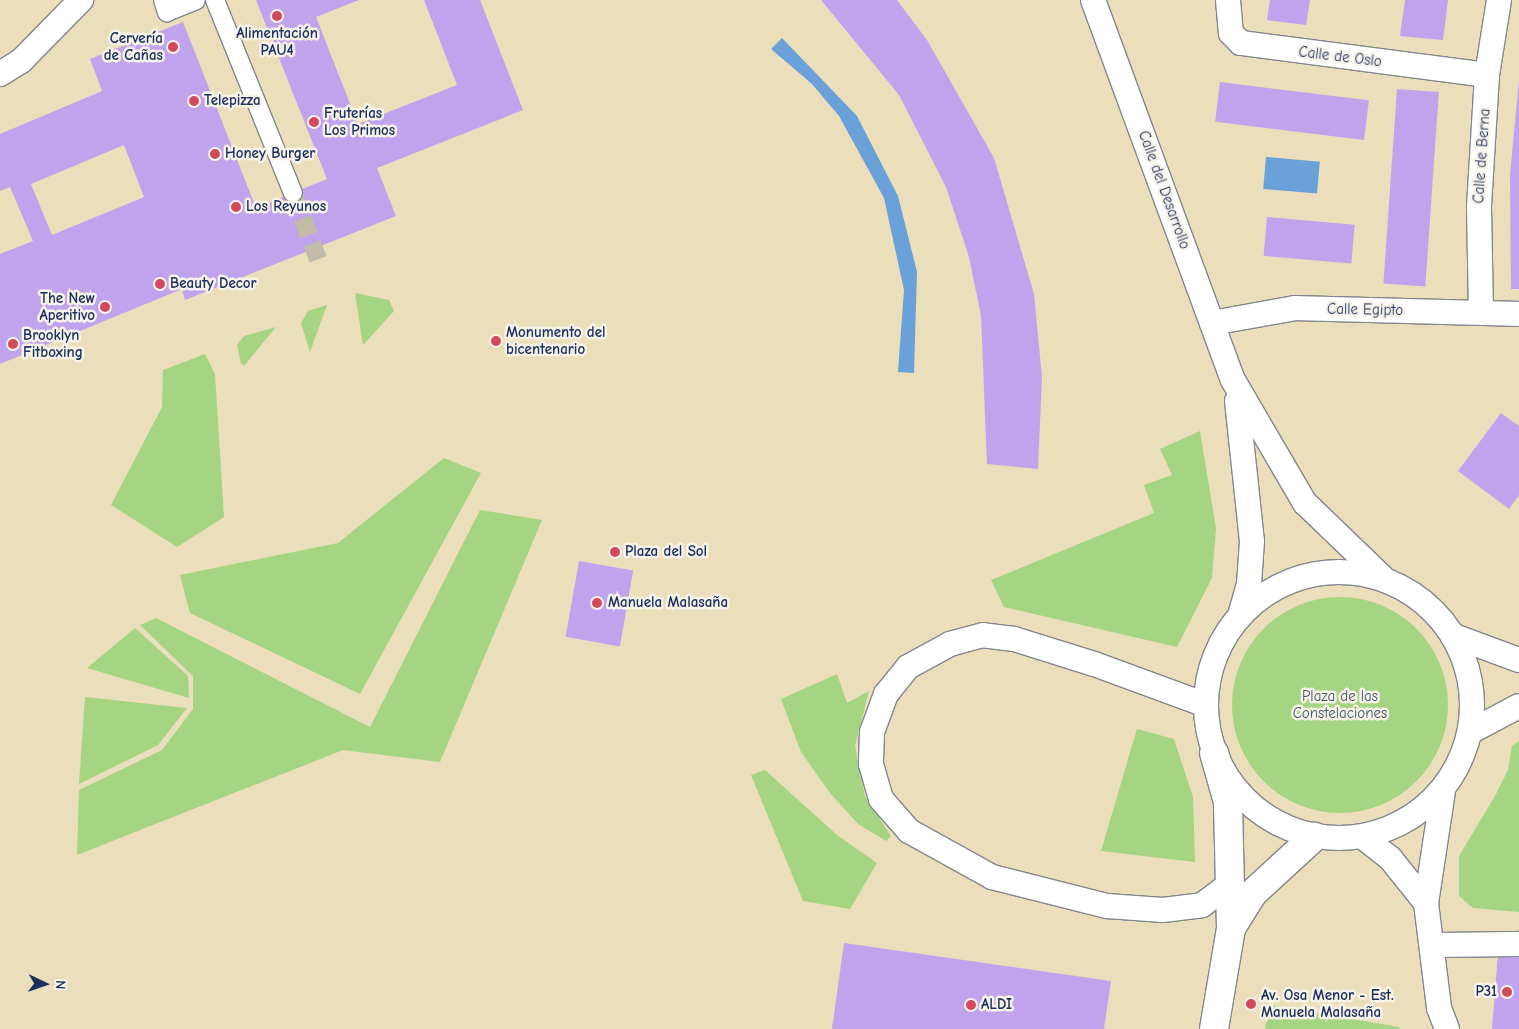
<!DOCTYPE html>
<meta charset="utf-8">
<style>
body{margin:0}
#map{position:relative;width:1519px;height:1029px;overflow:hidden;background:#ebdebb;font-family:"Comic Neue",sans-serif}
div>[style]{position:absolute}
.green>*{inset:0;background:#a5d482}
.round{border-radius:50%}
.water>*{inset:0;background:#6aa1d8;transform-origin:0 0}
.building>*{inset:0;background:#c0a3ed;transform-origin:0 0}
.pedestrian-tunnel>*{height:18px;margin-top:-9px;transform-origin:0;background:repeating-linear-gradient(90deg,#c1bba8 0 18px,transparent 0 27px)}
.roads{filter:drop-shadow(1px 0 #83868c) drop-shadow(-1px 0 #83868c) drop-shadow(0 1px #83868c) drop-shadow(0 -1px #83868c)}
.pedestrian>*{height:18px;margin:-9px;padding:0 9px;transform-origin:9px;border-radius:9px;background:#fff}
.minor>*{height:24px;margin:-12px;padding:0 12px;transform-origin:12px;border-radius:12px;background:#fff}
.minor>.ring{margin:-12px;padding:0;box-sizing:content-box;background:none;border:24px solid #fff;border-radius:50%}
.tertiary>*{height:28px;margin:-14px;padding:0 14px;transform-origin:14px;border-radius:14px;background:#fff}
.dots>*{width:14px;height:14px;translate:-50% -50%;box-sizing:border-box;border:2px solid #f7f3e8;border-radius:50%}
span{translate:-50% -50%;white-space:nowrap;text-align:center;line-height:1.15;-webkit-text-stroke:5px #f7f3e8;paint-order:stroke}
.poi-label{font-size:15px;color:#1b2f5e;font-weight:700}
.right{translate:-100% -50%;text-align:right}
.left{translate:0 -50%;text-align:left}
.street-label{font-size:15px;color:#1b2f5e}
.park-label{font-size:15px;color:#3e5867}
.north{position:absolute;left:20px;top:959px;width:50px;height:50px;-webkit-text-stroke:4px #f7f3e8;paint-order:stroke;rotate:93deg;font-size:14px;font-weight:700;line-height:20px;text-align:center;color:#1b2f5e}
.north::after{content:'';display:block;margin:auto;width:18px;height:22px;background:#1b2f5e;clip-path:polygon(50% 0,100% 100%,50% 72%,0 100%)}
</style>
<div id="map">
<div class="green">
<i style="clip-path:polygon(355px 293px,389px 300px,394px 311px,363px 345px)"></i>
<i style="clip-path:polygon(327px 305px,310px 352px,301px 323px,308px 311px)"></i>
<i style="clip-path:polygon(276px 327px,244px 366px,241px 363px,237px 345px,244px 336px)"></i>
<i style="clip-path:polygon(205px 354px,215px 374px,224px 517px,177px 547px,111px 505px,162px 407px,163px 370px)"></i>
<i style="clip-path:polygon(1200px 431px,1216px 528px,1212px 578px,1177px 647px,1004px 607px,991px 580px,1154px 513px,1144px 485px,1172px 475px,1160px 449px)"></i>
<i style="clip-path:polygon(444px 458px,481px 473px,360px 694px,190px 613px,180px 575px,338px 543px)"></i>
<i style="clip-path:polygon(480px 510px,542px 520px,440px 762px,343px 750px,77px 855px,79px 790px,162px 750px,193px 709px,193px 676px,140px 625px,156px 618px,370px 727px)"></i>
<i class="round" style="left:1232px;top:597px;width:216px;height:216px"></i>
<i style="clip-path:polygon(135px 628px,188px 676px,189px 698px,87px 668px)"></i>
<i style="clip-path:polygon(837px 674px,847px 703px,869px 691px,855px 746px,865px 796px,891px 836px,886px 841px,858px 824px,830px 793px,801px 752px,781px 699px)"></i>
<i style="clip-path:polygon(85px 697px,187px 708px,158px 745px,79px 784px)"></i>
<i style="clip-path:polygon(1137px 729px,1174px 739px,1193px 797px,1195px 862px,1101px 851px)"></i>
<i style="clip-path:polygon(1519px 741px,1519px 912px,1473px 908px,1459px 896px,1459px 856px,1495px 796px,1508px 770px,1512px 746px)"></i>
<i style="clip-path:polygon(765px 770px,837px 835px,877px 863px,850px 909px,803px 901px,751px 775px)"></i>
<i style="clip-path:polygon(1269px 1005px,1399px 1027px,1400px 1029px,1265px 1029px)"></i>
</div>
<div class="water">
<i style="clip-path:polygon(782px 38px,857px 116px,898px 196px,917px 272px,914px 373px,898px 372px,904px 290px,884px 198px,839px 116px,812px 84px,771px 49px)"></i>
<i style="left:1266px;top:157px;width:54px;height:32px;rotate:5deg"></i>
</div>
<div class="building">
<i style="clip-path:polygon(evenodd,256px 0,359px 0,316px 17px,358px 124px,457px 85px,424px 0,480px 0,523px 110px,377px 168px,396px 216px,185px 300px,182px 289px,0 364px,0 254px,33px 241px,10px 187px,0 191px,0 134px,102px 91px,90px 59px,183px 22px,256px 208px,327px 179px,256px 0,124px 145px,144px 197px,52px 235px,31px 184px,124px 145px)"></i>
<i style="clip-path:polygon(821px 0,897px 0,927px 40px,994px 158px,1034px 294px,1042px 377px,1038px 469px,987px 464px,981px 316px,969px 257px,946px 187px,899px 95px)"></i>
<i style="clip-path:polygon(1270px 0,1310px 0,1306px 25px,1267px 20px)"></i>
<i style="clip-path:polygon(1405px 0,1448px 0,1443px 40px,1400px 36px)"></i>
<i style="clip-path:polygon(1519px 80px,1519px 289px,1511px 289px,1510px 175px)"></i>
<i style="left:1220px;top:82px;width:150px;height:40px;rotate:7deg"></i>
<i style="left:1397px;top:89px;width:42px;height:195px;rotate:4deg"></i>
<i style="left:1267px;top:217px;width:88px;height:39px;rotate:5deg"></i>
<i style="clip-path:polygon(1501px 413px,1519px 426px,1519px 495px,1509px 509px,1458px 471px)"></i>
<i style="left:579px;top:561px;width:55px;height:77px;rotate:10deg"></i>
<i style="clip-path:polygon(844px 943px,1111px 981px,1104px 1029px,832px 1029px)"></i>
<i style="clip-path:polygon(1498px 953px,1519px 954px,1519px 1029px,1492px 1029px)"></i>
</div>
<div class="pedestrian-tunnel">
<i style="left:293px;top:193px;width:71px;rotate:69.3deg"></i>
</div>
<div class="roads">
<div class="pedestrian">
<i style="left:163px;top:0;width:13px;rotate:72deg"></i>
<i style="left:167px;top:12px;width:31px;rotate:-22deg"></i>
<i style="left:215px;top:0;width:208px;rotate:68deg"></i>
</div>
<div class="minor">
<i style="left:1093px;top:0;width:405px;rotate:69.8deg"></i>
<i style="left:1233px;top:380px;width:143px;rotate:59.7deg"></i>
<i style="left:1305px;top:503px;width:107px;rotate:43.9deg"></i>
<i style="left:1228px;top:0;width:33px;rotate:85deg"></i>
<i style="left:1231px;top:33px;width:14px;rotate:45deg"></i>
<i style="left:1241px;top:43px;width:248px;rotate:7.4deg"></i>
<i style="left:0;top:74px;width:25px;rotate:-32deg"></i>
<i style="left:21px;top:61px;width:86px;rotate:-45.5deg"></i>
<i style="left:1481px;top:312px;width:106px;rotate:-91.1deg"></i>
<i style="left:1479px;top:206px;width:131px;rotate:-86.5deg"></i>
<i style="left:1487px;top:75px;width:76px;rotate:-80.9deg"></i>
<i style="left:1212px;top:323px;width:84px;rotate:-10.2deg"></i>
<i style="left:1295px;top:308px;width:224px;rotate:1.5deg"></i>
<i style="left:1237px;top:401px;width:141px;rotate:83.9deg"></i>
<i style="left:1252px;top:541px;width:43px;rotate:94deg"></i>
<i style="left:1249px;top:584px;width:32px;rotate:106deg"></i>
<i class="ring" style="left:1206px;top:572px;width:242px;height:242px"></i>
<i style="left:1454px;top:636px;width:69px;rotate:20.3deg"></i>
<i style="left:1206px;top:705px;width:119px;rotate:-159.9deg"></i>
<i style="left:1094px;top:664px;width:84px;rotate:-162.6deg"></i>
<i style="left:1014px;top:639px;width:31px;rotate:-173deg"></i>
<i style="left:983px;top:635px;width:34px;rotate:165deg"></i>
<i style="left:950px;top:644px;width:48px;rotate:151.3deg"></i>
<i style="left:908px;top:667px;width:35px;rotate:129deg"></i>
<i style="left:886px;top:694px;width:40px;rotate:110.2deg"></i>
<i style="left:872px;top:732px;width:32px;rotate:92deg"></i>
<i style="left:871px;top:764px;width:36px;rotate:74deg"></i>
<i style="left:881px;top:799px;width:43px;rotate:48.8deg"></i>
<i style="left:909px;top:831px;width:95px;rotate:29deg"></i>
<i style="left:992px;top:877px;width:119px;rotate:14.2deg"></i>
<i style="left:1107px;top:906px;width:56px;rotate:4.1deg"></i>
<i style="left:1163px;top:910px;width:39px;rotate:-7deg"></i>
<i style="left:1202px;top:905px;width:34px;rotate:-37deg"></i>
<i style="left:1470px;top:732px;width:55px;rotate:-28deg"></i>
<i style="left:1443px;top:791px;width:113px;rotate:98.6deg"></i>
<i style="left:1426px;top:903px;width:106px;rotate:82.9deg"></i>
<i style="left:1439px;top:1008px;width:22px;rotate:69deg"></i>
<i style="left:1363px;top:837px;width:34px;rotate:38deg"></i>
<i style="left:1390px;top:858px;width:58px;rotate:51.3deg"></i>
<i style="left:1433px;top:945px;width:86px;rotate:-0.7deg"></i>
</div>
<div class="tertiary">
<i style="left:1231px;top:928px;width:41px;rotate:-57.8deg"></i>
<i style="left:1253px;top:893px;width:83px;rotate:-42.6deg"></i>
<i style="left:1214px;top:1029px;width:102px;rotate:-80.4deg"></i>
<i style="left:1231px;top:928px;width:126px;rotate:-91.4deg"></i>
<i style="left:1228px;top:802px;width:51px;rotate:-105.9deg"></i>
</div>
</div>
<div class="dots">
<i style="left:277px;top:16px;background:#d1495b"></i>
<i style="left:173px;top:47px;background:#d1495b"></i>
<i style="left:194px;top:101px;background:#d1495b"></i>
<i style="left:314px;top:122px;background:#d1495b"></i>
<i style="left:215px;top:154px;background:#d1495b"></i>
<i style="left:236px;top:207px;background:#d1495b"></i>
<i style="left:160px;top:284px;background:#d1495b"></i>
<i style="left:105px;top:307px;background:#d1495b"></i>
<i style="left:496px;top:341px;background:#d1495b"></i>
<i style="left:13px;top:344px;background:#d1495b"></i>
<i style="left:615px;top:552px;background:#d1495b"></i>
<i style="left:597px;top:603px;background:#d1495b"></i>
<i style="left:1507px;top:992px;background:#d1495b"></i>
<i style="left:1251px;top:1004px;background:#d1495b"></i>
<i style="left:971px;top:1005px;background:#d1495b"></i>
</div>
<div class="poi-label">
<span style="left:277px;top:42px">Alimentación<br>PAU4</span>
<span class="right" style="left:163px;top:47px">Cervería<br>de Cañas</span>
<span class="left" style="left:204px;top:101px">Telepizza</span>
<span class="left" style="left:324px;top:122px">Fruterías<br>Los Primos</span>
<span class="left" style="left:225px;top:154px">Honey Burger</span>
<span class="left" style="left:246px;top:207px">Los Reyunos</span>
<span class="left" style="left:170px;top:284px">Beauty Decor</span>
<span class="right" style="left:95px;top:307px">The New<br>Aperitivo</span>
<span class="left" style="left:506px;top:341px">Monumento del<br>bicentenario</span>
<span class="left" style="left:23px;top:344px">Brooklyn<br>Fitboxing</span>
<span class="left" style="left:625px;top:552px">Plaza del Sol</span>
<span class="left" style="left:608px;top:603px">Manuela Malasaña</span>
<span class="right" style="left:1497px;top:992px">P31</span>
<span class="left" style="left:1261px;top:1004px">Av. Osa Menor - Est.<br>Manuela Malasaña</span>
<span class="left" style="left:981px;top:1005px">ALDI</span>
</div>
<div class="street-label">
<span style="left:1340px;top:57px;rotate:7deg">Calle de Oslo</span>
<span style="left:1482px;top:156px;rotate:-86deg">Calle de Berna</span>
<span style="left:1164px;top:190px;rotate:70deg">Calle del Desarrollo</span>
<span style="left:1365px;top:310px;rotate:1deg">Calle Egipto</span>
</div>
<div class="park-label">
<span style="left:1340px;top:705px">Plaza de las<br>Constelaciones</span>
</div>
<div class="north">N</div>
</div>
